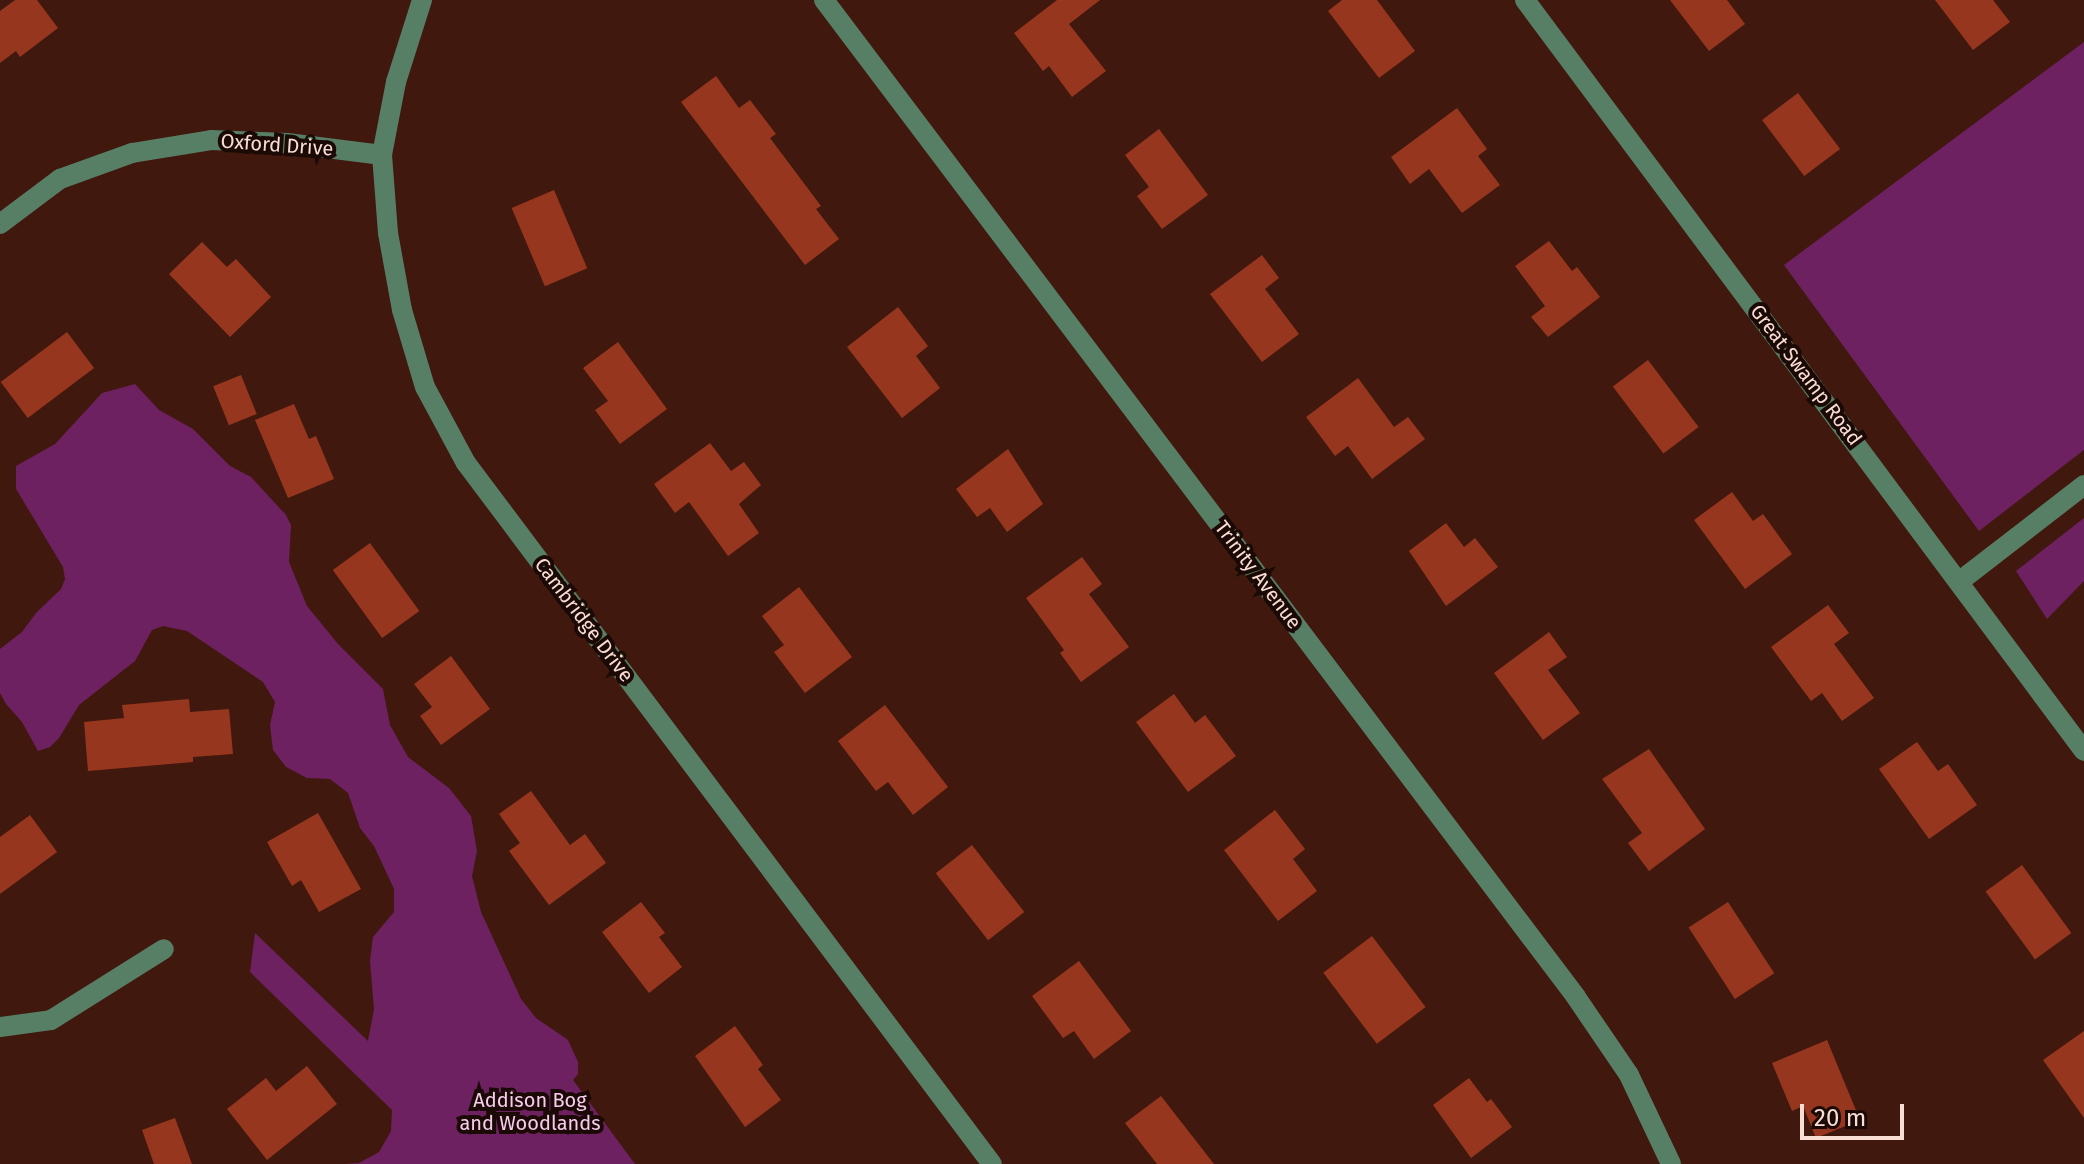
<!DOCTYPE html>
<style>
body{margin:0}
#map{position:relative;width:2084px;height:1164px;overflow:hidden;background:#40180e;font-family:"Fira Sans",sans-serif}
div>[style]{position:absolute}
.green>*{inset:0;background:#6d2161}
.building>*{inset:0;background:#97361e;transform-origin:0 0}
.minor>*{height:20px;margin:-10px;padding:0 10px;transform-origin:10px;border-radius:10px;background:#577f65}
span{translate:-50% -50%;white-space:nowrap;text-align:center;line-height:1.15;-webkit-text-stroke:8px #1b0906;paint-order:stroke}
.street-label{font-size:20px;color:#f8ddd5}
.park-label{font-size:20px;color:#f7cbec}
.scale{position:absolute;left:1800px;top:1104px;width:104px;height:36px;box-sizing:border-box;border:4px solid #f8ddd5;border-top:0;padding-left:10px;font-size:24px;line-height:28px;white-space:nowrap;color:#f8ddd5;-webkit-text-stroke:6px #1b0906;paint-order:stroke}
</style>
<div id="map">
<div class="green">
<i style="clip-path:polygon(2084px 42px,2084px 450px,1979px 531px,1784px 265px)"></i>
<i style="clip-path:polygon(135px 384px,159px 410px,193px 429px,230px 466px,251px 477px,286px 515px,291px 525px,289px 562px,307px 606px,338px 644px,383px 689px,390px 725px,408px 757px,449px 788px,471px 816px,477px 851px,472px 876px,481px 912px,521px 999px,536px 1018px,568px 1040px,578px 1062px,578px 1074px,573px 1080px,635px 1164px,345px 1164px,359px 1163px,379px 1152px,391px 1131px,392px 1110px,250px 972px,255px 933px,368px 1041px,374px 1009px,370px 961px,373px 937px,394px 912px,394px 889px,374px 846px,360px 828px,348px 793px,330px 779px,307px 778px,286px 767px,273px 750px,270px 725px,275px 702px,263px 682px,187px 631px,163px 626px,152px 630px,135px 661px,79px 705px,59px 738px,50px 747px,38px 751px,22px 722px,6px 704px,0 693px,0 649px,22px 632px,36px 613px,61px 589px,65px 579px,63px 567px,16px 489px,16px 466px,55px 444px,102px 393px)"></i>
<i style="clip-path:polygon(2084px 518px,2084px 581px,2047px 619px,2016px 571px)"></i>
</div>
<div class="building">
<i style="clip-path:polygon(15px 0,37px 0,58px 28px,20px 57px,16px 51px,0 63px,0 11px)"></i>
<i style="clip-path:polygon(1057px 0,1100px 0,1069px 24px,1106px 71px,1072px 97px,1049px 66px,1043px 71px,1014px 33px)"></i>
<i style="clip-path:polygon(1342px 0,1377px 0,1415px 51px,1379px 78px,1328px 11px)"></i>
<i style="clip-path:polygon(1670px 0,1727px 0,1745px 24px,1709px 51px)"></i>
<i style="clip-path:polygon(1935px 0,1993px 0,2010px 22px,1973px 50px)"></i>
<i style="clip-path:polygon(716px 76px,739px 108px,750px 100px,776px 134px,770px 138px,821px 206px,816px 209px,839px 239px,805px 265px,681px 102px)"></i>
<i style="left:1798px;top:93px;width:70px;height:45px;rotate:53deg"></i>
<i style="clip-path:polygon(1457px 108px,1487px 149px,1478px 156px,1500px 185px,1462px 213px,1429px 169px,1410px 184px,1391px 157px)"></i>
<i style="clip-path:polygon(1159px 129px,1208px 195px,1162px 229px,1137px 196px,1149px 187px,1125px 155px)"></i>
<i style="left:554px;top:190px;width:85px;height:46px;rotate:67deg"></i>
<i style="clip-path:polygon(1549px 241px,1572px 271px,1577px 267px,1600px 297px,1548px 337px,1531px 317px,1545px 306px,1515px 266px)"></i>
<i style="clip-path:polygon(202px 242px,227px 267px,236px 259px,271px 297px,230px 337px,169px 274px)"></i>
<i style="clip-path:polygon(1262px 255px,1279px 278px,1265px 289px,1299px 334px,1262px 362px,1210px 294px)"></i>
<i style="clip-path:polygon(898px 307px,928px 346px,916px 356px,940px 388px,902px 418px,847px 347px)"></i>
<i style="left:67px;top:332px;width:45px;height:83px;rotate:53deg"></i>
<i style="clip-path:polygon(618px 342px,667px 409px,620px 444px,595px 410px,608px 401px,583px 368px)"></i>
<i style="left:1648px;top:360px;width:84px;height:44px;rotate:53deg"></i>
<i style="left:241px;top:375px;width:42px;height:30px;rotate:68deg"></i>
<i style="clip-path:polygon(1358px 378px,1394px 427px,1408px 417px,1425px 439px,1372px 479px,1348px 446px,1335px 456px,1306px 417px)"></i>
<i style="clip-path:polygon(294px 404px,309px 439px,316px 436px,334px 479px,288px 498px,255px 420px)"></i>
<i style="clip-path:polygon(710px 443px,731px 471px,744px 462px,761px 485px,739px 504px,759px 533px,728px 556px,689px 502px,675px 513px,654px 484px)"></i>
<i style="clip-path:polygon(1008px 449px,1043px 504px,1007px 532px,990px 508px,977px 517px,956px 489px)"></i>
<i style="clip-path:polygon(1732px 492px,1753px 521px,1763px 514px,1792px 554px,1745px 589px,1694px 520px)"></i>
<i style="clip-path:polygon(1446px 523px,1464px 547px,1475px 538px,1498px 567px,1446px 606px,1409px 551px)"></i>
<i style="left:370px;top:543px;width:84px;height:46px;rotate:54deg"></i>
<i style="clip-path:polygon(1082px 557px,1102px 584px,1089px 594px,1129px 647px,1081px 682px,1060px 653px,1064px 650px,1026px 598px)"></i>
<i style="clip-path:polygon(799px 587px,852px 657px,805px 693px,774px 652px,784px 645px,762px 616px)"></i>
<i style="clip-path:polygon(1828px 605px,1849px 633px,1834px 644px,1874px 698px,1842px 721px,1822px 693px,1811px 701px,1771px 647px)"></i>
<i style="clip-path:polygon(1549px 632px,1567px 657px,1548px 670px,1580px 713px,1543px 740px,1494px 673px)"></i>
<i style="clip-path:polygon(451px 656px,490px 709px,441px 745px,420px 716px,432px 707px,414px 684px)"></i>
<i style="clip-path:polygon(1174px 694px,1195px 723px,1205px 715px,1236px 756px,1188px 792px,1136px 722px)"></i>
<i style="clip-path:polygon(189px 699px,190px 712px,229px 709px,233px 754px,193px 757px,193px 762px,88px 771px,84px 722px,124px 718px,122px 705px)"></i>
<i style="clip-path:polygon(885px 705px,948px 787px,913px 815px,888px 782px,876px 791px,838px 741px)"></i>
<i style="clip-path:polygon(1917px 742px,1938px 771px,1948px 764px,1977px 805px,1929px 839px,1879px 769px)"></i>
<i style="clip-path:polygon(1649px 749px,1705px 829px,1649px 871px,1628px 843px,1642px 833px,1602px 779px)"></i>
<i style="clip-path:polygon(531px 791px,570px 845px,585px 834px,606px 863px,549px 905px,509px 851px,520px 843px,499px 814px)"></i>
<i style="clip-path:polygon(1275px 810px,1305px 849px,1293px 859px,1317px 891px,1278px 921px,1224px 850px)"></i>
<i style="clip-path:polygon(318px 813px,361px 889px,319px 912px,301px 880px,292px 886px,267px 842px)"></i>
<i style="clip-path:polygon(30px 815px,57px 852px,0 894px,0 837px)"></i>
<i style="left:972px;top:845px;width:85px;height:46px;rotate:52deg"></i>
<i style="left:2022px;top:865px;width:84px;height:45px;rotate:54deg"></i>
<i style="clip-path:polygon(641px 902px,665px 933px,659px 937px,682px 967px,649px 993px,602px 932px)"></i>
<i style="left:1728px;top:902px;width:85px;height:47px;rotate:57deg"></i>
<i style="left:1372px;top:936px;width:89px;height:61px;rotate:53deg"></i>
<i style="clip-path:polygon(1079px 961px,1131px 1031px,1094px 1059px,1074px 1031px,1063px 1038px,1032px 996px)"></i>
<i style="clip-path:polygon(735px 1026px,763px 1065px,758px 1069px,781px 1100px,745px 1127px,695px 1056px)"></i>
<i style="clip-path:polygon(2084px 1031px,2084px 1118px,2043px 1060px)"></i>
<i style="clip-path:polygon(1827px 1040px,1860px 1120px,1816px 1138px,1803px 1106px,1792px 1111px,1772px 1063px)"></i>
<i style="clip-path:polygon(307px 1066px,337px 1104px,267px 1160px,227px 1109px,266px 1078px,276px 1091px)"></i>
<i style="clip-path:polygon(1469px 1078px,1487px 1102px,1491px 1099px,1512px 1127px,1471px 1158px,1433px 1105px)"></i>
<i style="clip-path:polygon(1161px 1096px,1214px 1164px,1157px 1164px,1125px 1123px)"></i>
<i style="clip-path:polygon(175px 1118px,192px 1164px,154px 1164px,142px 1130px)"></i>
</div>
<div class="minor">
<i style="left:422px;top:0;width:86px;rotate:107.6deg"></i>
<i style="left:396px;top:82px;width:74px;rotate:100.9deg"></i>
<i style="left:382px;top:155px;width:78px;rotate:85.6deg"></i>
<i style="left:388px;top:233px;width:78px;rotate:79.7deg"></i>
<i style="left:402px;top:310px;width:80px;rotate:73.4deg"></i>
<i style="left:425px;top:387px;width:86px;rotate:61.7deg"></i>
<i style="left:466px;top:463px;width:876px;rotate:53.12deg"></i>
<i style="left:824px;top:0;width:1249px;rotate:52.97deg"></i>
<i style="left:1576px;top:997px;width:94px;rotate:55.8deg"></i>
<i style="left:1629px;top:1075px;width:98px;rotate:64.7deg"></i>
<i style="left:1525px;top:0;width:936px;rotate:53.34deg"></i>
<i style="left:0;top:224px;width:75px;rotate:-36.9deg"></i>
<i style="left:60px;top:179px;width:77px;rotate:-19.9deg"></i>
<i style="left:132px;top:153px;width:80px;rotate:-9.3deg"></i>
<i style="left:211px;top:140px;width:76px;rotate:2.3deg"></i>
<i style="left:287px;top:143px;width:96px;rotate:7.2deg"></i>
<i style="left:1960px;top:581px;width:157px;rotate:-37.7deg"></i>
<i style="left:0;top:1027px;width:51px;rotate:-7.8deg"></i>
<i style="left:51px;top:1020px;width:133px;rotate:-32.1deg"></i>
</div>
<div class="street-label">
<span style="left:277px;top:145px;rotate:4deg">Oxford Drive</span>
<span style="left:1806px;top:375px;rotate:53deg">Great Swamp Road</span>
<span style="left:1258px;top:575px;rotate:53deg">Trinity Avenue</span>
<span style="left:584px;top:620px;rotate:53deg">Cambridge Drive</span>
</div>
<div class="park-label">
<span style="left:530px;top:1112px">Addison Bog<br>and Woodlands</span>
</div>
<div class="scale">20 m</div>
</div>
